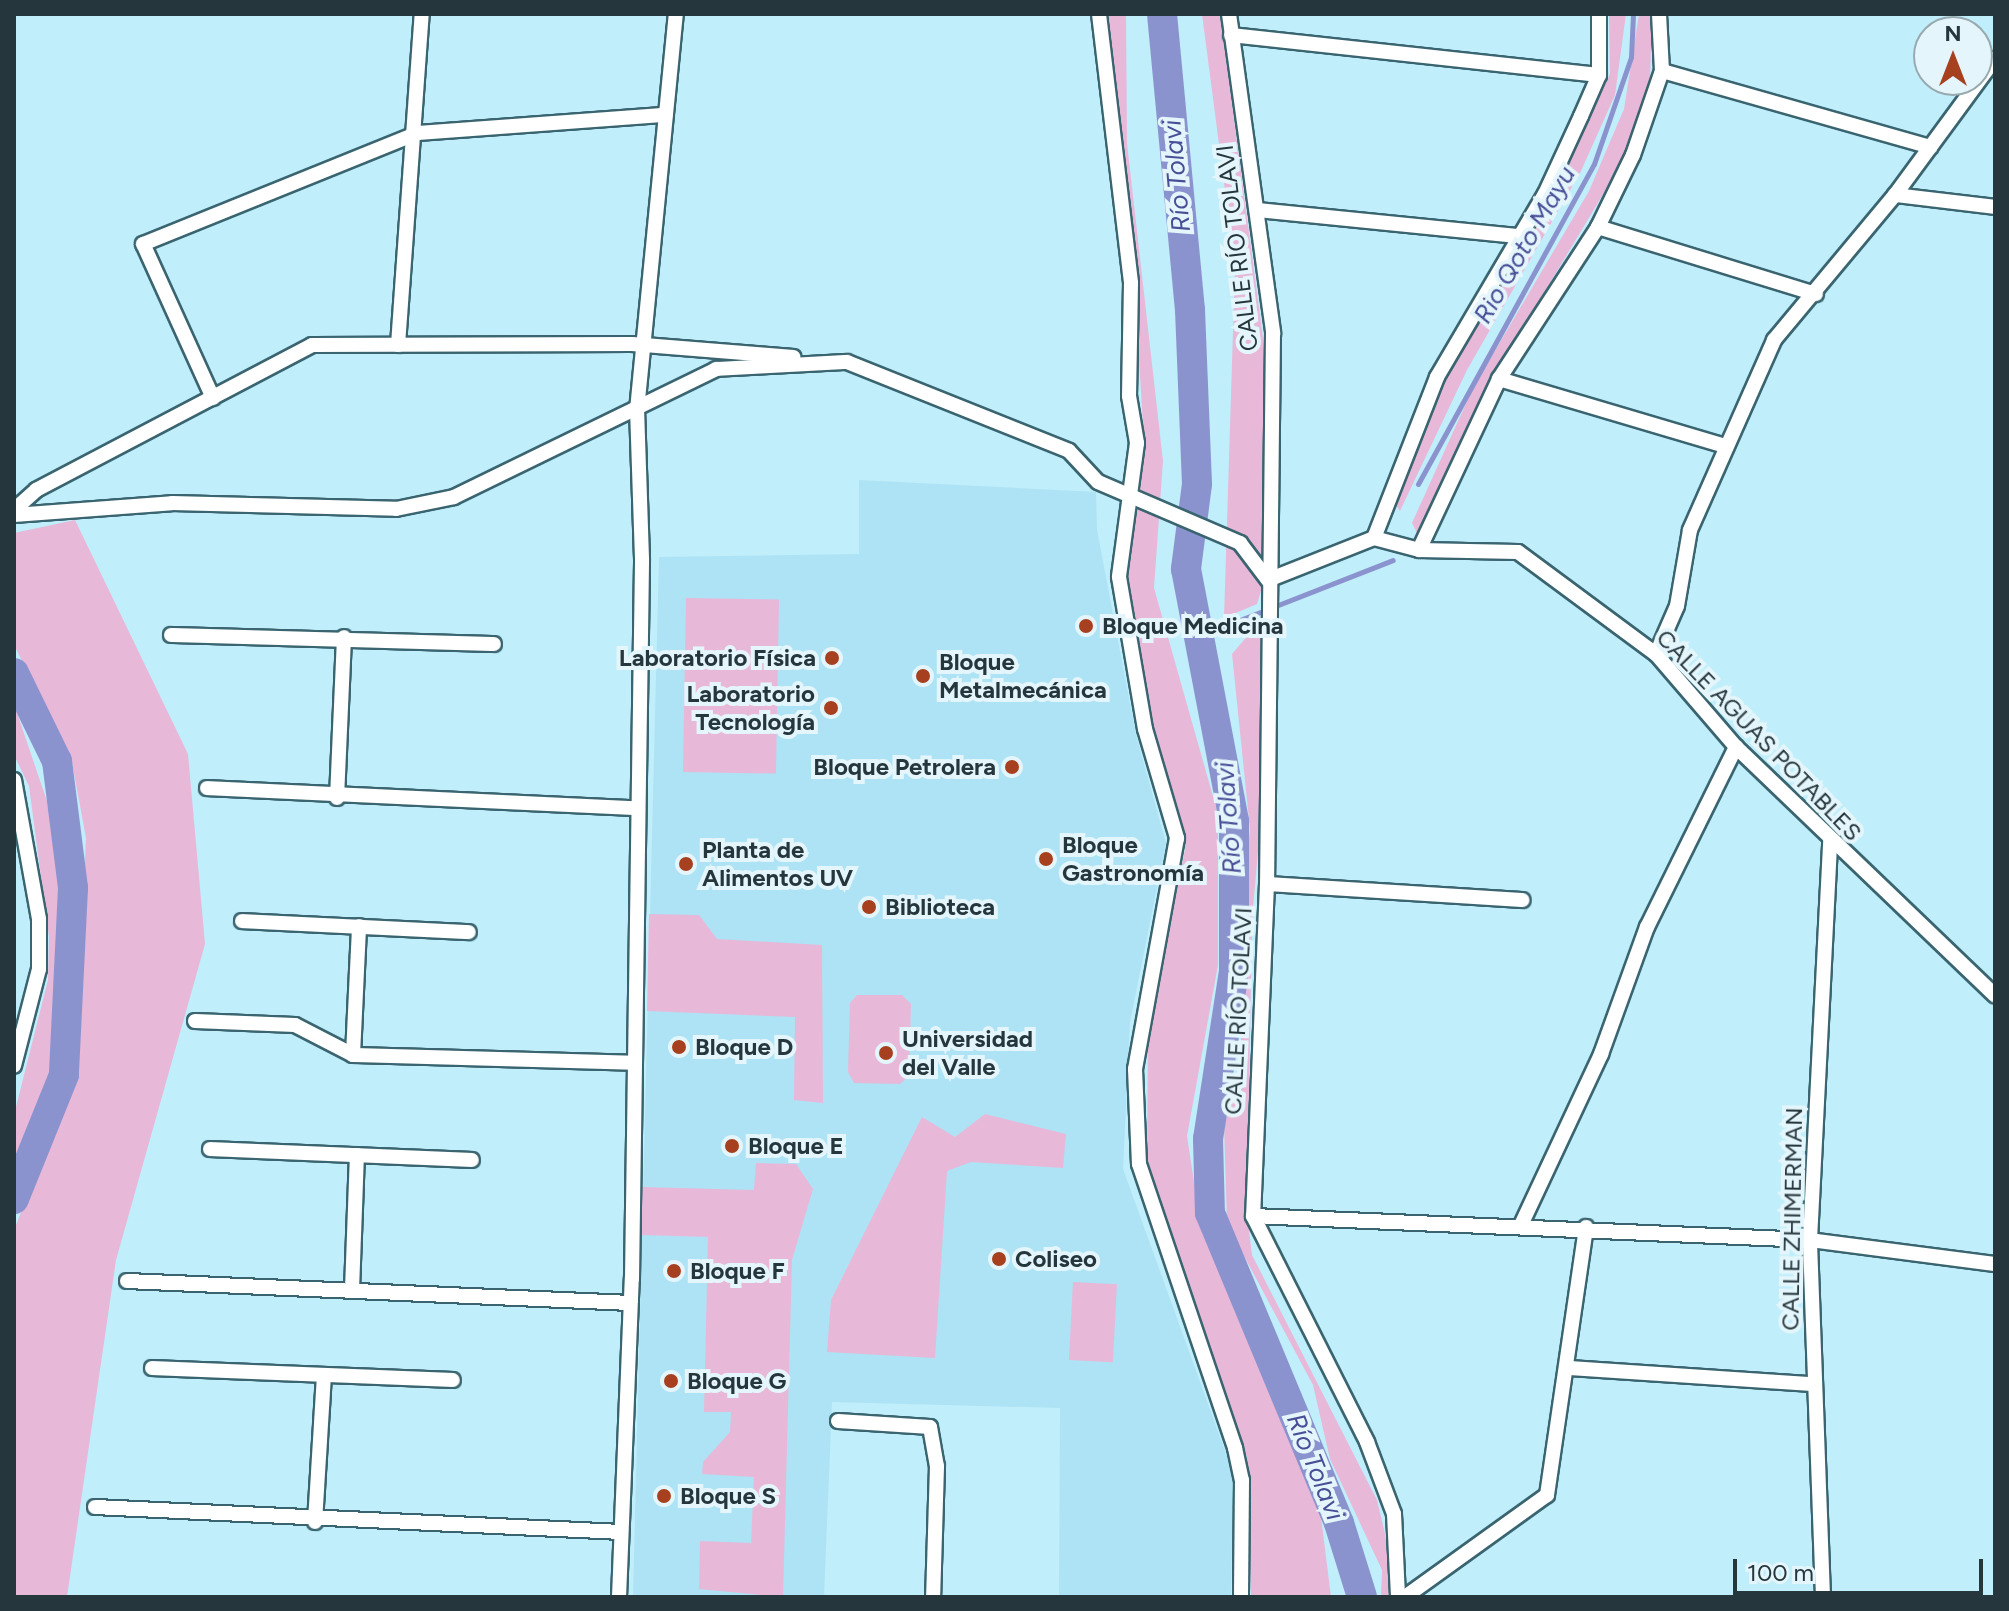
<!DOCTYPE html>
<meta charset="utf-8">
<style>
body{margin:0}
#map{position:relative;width:2009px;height:1611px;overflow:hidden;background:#c0eefb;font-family:Figtree,sans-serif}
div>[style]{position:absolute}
.built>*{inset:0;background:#ade3f4}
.green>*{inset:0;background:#e8b8d9;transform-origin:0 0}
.stream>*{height:5px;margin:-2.5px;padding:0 2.5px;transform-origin:2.5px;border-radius:2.5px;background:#8b93ce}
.river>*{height:30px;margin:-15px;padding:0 15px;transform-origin:15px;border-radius:15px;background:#8b93ce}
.roads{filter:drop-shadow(2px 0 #3a6570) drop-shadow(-2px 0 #3a6570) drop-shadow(0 2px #3a6570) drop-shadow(0 -2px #3a6570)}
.minor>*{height:14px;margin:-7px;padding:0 7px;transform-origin:7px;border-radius:7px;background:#fff}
.dots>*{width:22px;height:22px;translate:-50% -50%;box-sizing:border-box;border:4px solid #e4f6fb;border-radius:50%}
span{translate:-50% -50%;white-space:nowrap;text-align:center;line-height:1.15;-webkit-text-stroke:8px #e4f6fb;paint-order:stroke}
.street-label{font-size:24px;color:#25373c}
.poi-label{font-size:24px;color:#25373c;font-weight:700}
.left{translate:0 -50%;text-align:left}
.right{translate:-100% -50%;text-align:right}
.water-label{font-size:26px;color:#494e97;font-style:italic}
.frame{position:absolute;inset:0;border:16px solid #25373c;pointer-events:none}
.north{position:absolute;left:1913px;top:16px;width:80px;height:80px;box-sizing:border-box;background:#e4f6fb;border:2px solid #98aaaf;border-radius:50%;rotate:0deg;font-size:22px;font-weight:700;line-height:32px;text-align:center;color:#25373c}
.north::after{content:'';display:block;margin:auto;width:28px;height:36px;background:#a7401e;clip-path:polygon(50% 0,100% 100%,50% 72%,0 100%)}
.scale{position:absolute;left:1733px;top:1559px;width:250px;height:36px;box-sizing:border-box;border:4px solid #25373c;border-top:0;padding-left:10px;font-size:24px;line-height:28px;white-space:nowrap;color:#25373c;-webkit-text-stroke:6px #e4f6fb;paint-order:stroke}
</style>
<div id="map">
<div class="built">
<i style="clip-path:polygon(859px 480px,1096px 492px,1097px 530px,1136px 735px,1166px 843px,1130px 1022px,1123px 1169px,1233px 1473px,1231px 1597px,1059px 1597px,1060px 1408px,832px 1402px,824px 1597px,633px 1597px,659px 557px,859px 554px)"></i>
</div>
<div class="green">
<i style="clip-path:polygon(1107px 14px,1126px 14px,1127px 143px,1163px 461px,1154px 588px,1218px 814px,1218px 965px,1187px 1136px,1199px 1215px,1321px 1517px,1331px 1597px,1251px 1597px,1247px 1457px,1147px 1166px,1148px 1023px,1185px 850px,1152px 721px,1125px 561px,1144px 442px,1129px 193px)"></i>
<i style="clip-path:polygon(1202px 14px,1220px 14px,1263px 338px,1266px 574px,1257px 604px,1224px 618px,1235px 267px)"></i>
<i style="clip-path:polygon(1609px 14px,1626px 14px,1615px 95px,1581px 171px,1467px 370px,1400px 511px,1394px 502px,1442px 378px,1551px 199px,1610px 74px)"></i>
<i style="clip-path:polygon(1639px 14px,1652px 14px,1650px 79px,1626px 156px,1493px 378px,1417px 533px,1412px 523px,1473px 388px,1589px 191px,1624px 109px)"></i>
<i style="clip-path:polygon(75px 520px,188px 754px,205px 944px,116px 1260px,67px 1597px,14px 1597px,14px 1230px,75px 1076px,86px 838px,71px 757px,14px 645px,14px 533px)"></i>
<i style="left:686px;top:598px;width:93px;height:174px;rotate:1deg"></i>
<i style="clip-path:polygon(1261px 620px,1262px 806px,1252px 919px,1247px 1215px,1252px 1255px,1377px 1500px,1394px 1572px,1390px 1597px,1381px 1597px,1382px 1570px,1330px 1459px,1313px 1385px,1227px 1224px,1224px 1124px,1241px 1077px,1241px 906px,1250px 829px,1232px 654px)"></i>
<i style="clip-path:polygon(14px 704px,52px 816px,62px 889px,53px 1070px,14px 1170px,14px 1115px,48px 980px,49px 937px,29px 786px,14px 755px)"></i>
<i style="clip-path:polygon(649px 914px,699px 915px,717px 939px,822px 945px,823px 1103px,794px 1100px,795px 1017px,647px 1011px)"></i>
<i style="clip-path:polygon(857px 995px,902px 995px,911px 1004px,909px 1076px,900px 1084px,854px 1083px,848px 1072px,850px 1003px)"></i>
<i style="clip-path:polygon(985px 1114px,1066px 1134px,1063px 1168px,971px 1162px,947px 1171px,935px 1358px,827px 1352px,831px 1300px,922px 1117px,955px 1137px)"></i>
<i style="clip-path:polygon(756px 1163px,796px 1164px,813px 1189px,792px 1260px,783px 1597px,699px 1589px,700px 1541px,751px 1543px,754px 1477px,702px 1474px,703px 1462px,730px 1432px,731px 1412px,704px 1412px,708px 1237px,641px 1235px,642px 1187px,754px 1190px)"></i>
<i style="left:1073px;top:1282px;width:44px;height:78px;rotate:3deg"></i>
</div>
<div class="stream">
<i style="left:1418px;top:484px;width:365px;rotate:-61.2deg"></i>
<i style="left:1594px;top:164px;width:113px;rotate:-70.9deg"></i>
<i style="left:1631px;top:57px;width:43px;rotate:-87.3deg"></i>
<i style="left:1199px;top:636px;width:208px;rotate:-21.4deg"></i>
</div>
<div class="river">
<i style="left:1162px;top:14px;width:297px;rotate:84.6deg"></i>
<i style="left:1190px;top:310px;width:174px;rotate:87.7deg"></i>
<i style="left:1197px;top:484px;width:86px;rotate:97.4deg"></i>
<i style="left:1186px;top:569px;width:257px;rotate:79.2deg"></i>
<i style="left:1234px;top:821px;width:150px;rotate:90deg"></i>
<i style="left:1234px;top:971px;width:170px;rotate:98.8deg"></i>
<i style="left:1208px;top:1139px;width:74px;rotate:88.5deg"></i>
<i style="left:1210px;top:1213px;width:336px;rotate:67.4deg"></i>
<i style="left:1339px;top:1523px;width:77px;rotate:72.7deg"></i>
<i style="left:14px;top:673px;width:98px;rotate:64deg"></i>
<i style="left:57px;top:761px;width:128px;rotate:82.8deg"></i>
<i style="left:73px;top:888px;width:187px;rotate:92.8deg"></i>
<i style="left:64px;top:1075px;width:134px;rotate:112deg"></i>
</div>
<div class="roads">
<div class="minor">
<i style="left:1099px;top:14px;width:271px;rotate:83.2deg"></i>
<i style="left:1131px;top:283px;width:113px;rotate:91deg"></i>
<i style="left:1129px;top:396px;width:48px;rotate:80.3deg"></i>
<i style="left:1137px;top:443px;width:135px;rotate:97.7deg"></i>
<i style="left:1119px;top:577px;width:154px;rotate:80.3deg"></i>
<i style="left:1145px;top:729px;width:114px;rotate:73.6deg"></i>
<i style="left:1177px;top:838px;width:235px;rotate:100.3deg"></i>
<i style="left:1135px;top:1069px;width:95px;rotate:87.6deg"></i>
<i style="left:1139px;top:1164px;width:300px;rotate:71.3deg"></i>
<i style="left:1235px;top:1448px;width:33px;rotate:78deg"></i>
<i style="left:1242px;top:1480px;width:117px;rotate:90.5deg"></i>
<i style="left:1229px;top:14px;width:322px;rotate:82.1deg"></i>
<i style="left:1273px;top:333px;width:551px;rotate:90.62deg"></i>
<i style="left:1267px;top:884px;width:332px;rotate:92.4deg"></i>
<i style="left:1253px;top:1216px;width:253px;rotate:63.2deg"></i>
<i style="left:1367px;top:1442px;width:77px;rotate:69.4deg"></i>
<i style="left:1394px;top:1514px;width:83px;rotate:87.2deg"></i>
<i style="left:1231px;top:35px;width:370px;rotate:6.2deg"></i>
<i style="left:1662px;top:71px;width:279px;rotate:15.8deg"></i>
<i style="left:1895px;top:195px;width:101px;rotate:6.8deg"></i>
<i style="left:1257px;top:210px;width:262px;rotate:5.7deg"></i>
<i style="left:1598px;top:227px;width:228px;rotate:17.1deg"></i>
<i style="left:398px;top:345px;width:332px;rotate:-85.9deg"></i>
<i style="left:1499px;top:379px;width:236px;rotate:16.5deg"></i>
<i style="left:213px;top:398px;width:169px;rotate:-114.4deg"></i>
<i style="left:143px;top:244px;width:297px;rotate:-22deg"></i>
<i style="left:418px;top:133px;width:248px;rotate:-4.2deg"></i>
<i style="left:14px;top:510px;width:30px;rotate:-42deg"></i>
<i style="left:36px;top:490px;width:312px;rotate:-27.7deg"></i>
<i style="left:312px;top:345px;width:320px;rotate:-0.2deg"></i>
<i style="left:632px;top:344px;width:162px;rotate:4.6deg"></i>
<i style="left:14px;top:515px;width:158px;rotate:-4.3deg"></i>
<i style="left:172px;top:503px;width:224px;rotate:1.5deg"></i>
<i style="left:396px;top:509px;width:59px;rotate:-11.7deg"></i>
<i style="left:454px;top:497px;width:292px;rotate:-26deg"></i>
<i style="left:716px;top:369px;width:131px;rotate:-3.1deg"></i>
<i style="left:847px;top:362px;width:239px;rotate:21.8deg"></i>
<i style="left:1069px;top:451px;width:42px;rotate:46.9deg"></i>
<i style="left:1098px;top:482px;width:155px;rotate:23.2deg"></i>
<i style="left:1240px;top:543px;width:46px;rotate:52.9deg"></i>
<i style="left:1268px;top:580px;width:114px;rotate:-21.6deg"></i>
<i style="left:1374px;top:538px;width:173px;rotate:-68.6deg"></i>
<i style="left:1437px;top:377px;width:212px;rotate:-59.5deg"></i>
<i style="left:1545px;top:194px;width:86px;rotate:-65.2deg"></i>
<i style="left:1581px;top:116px;width:45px;rotate:-66.3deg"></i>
<i style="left:1599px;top:75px;width:61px;rotate:-90deg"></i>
<i style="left:1374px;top:538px;width:47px;rotate:14.9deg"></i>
<i style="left:1419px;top:550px;width:99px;rotate:1.2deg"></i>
<i style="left:1518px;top:552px;width:172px;rotate:36.5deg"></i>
<i style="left:1656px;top:654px;width:123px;rotate:49.3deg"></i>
<i style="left:1736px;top:747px;width:359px;rotate:43.8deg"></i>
<i style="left:1419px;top:550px;width:189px;rotate:-64.9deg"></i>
<i style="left:1499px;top:379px;width:181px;rotate:-56.9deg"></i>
<i style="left:1598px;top:227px;width:80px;rotate:-64.1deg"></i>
<i style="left:1633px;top:155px;width:89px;rotate:-71deg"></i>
<i style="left:1662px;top:71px;width:57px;rotate:-93deg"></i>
<i style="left:171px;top:635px;width:323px;rotate:1.6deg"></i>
<i style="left:1656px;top:654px;width:52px;rotate:-66.4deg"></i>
<i style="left:1677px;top:606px;width:77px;rotate:-80.3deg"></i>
<i style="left:1690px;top:530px;width:208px;rotate:-66.1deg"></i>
<i style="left:1774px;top:340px;width:189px;rotate:-50.2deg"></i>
<i style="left:1895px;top:195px;width:169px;rotate:-53.7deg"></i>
<i style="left:14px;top:780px;width:141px;rotate:79.8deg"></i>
<i style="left:39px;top:919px;width:50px;rotate:90deg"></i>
<i style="left:39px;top:969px;width:100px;rotate:104.5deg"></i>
<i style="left:207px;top:788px;width:431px;rotate:2.7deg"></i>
<i style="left:337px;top:798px;width:161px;rotate:-87.5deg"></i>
<i style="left:1267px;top:884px;width:256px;rotate:3.6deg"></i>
<i style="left:242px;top:921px;width:227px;rotate:2.8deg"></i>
<i style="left:195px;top:1021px;width:100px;rotate:2.3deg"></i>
<i style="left:295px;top:1025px;width:65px;rotate:27.3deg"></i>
<i style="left:353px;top:1055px;width:282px;rotate:1.6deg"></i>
<i style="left:353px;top:1055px;width:129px;rotate:-87.3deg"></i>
<i style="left:210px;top:1149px;width:262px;rotate:2.4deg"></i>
<i style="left:1253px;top:1216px;width:558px;rotate:2.47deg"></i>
<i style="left:1810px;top:1240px;width:187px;rotate:7.4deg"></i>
<i style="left:1522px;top:1223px;width:187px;rotate:-64.9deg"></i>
<i style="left:1601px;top:1054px;width:135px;rotate:-70.1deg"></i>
<i style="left:1647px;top:927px;width:201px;rotate:-63.7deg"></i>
<i style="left:127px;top:1281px;width:504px;rotate:2.5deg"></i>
<i style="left:352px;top:1290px;width:135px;rotate:-87.9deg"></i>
<i style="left:152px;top:1368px;width:301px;rotate:2.3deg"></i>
<i style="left:1569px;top:1368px;width:244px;rotate:3.8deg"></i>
<i style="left:838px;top:1421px;width:92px;rotate:3.7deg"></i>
<i style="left:930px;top:1427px;width:40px;rotate:80deg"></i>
<i style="left:937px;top:1466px;width:131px;rotate:91.7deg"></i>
<i style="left:95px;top:1507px;width:527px;rotate:2.72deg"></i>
<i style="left:315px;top:1522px;width:147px;rotate:-86.5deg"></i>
<i style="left:619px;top:1597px;width:318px;rotate:-87.7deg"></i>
<i style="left:632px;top:1279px;width:720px;rotate:-89.2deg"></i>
<i style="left:642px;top:559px;width:149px;rotate:-91.9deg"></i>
<i style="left:637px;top:410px;width:398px;rotate:-84.4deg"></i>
<i style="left:1405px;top:1597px;width:175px;rotate:-35.7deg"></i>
<i style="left:1547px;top:1495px;width:271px;rotate:-81.7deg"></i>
<i style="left:1823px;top:1597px;width:357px;rotate:-92.1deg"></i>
<i style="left:1810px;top:1240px;width:400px;rotate:-87.1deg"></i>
</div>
</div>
<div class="dots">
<i style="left:1086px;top:626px;background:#a7401e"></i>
<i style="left:832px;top:658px;background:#a7401e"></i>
<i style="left:923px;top:676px;background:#a7401e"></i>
<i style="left:831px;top:708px;background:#a7401e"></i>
<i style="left:1012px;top:767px;background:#a7401e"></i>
<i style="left:1046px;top:859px;background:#a7401e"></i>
<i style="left:686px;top:864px;background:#a7401e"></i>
<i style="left:869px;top:907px;background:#a7401e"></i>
<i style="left:679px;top:1047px;background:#a7401e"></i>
<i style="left:886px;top:1053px;background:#a7401e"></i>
<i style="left:732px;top:1146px;background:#a7401e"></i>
<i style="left:999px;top:1259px;background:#a7401e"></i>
<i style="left:674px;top:1271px;background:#a7401e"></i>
<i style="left:671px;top:1381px;background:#a7401e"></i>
<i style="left:664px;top:1496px;background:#a7401e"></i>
</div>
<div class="street-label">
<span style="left:1237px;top:248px;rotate:-97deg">CALLE RÍO TOLAVI</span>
<span style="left:1759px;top:735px;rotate:46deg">CALLE AGUAS POTABLES</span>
<span style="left:1238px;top:1011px;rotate:-87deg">CALLE RÍO TOLAVI</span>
<span style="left:1792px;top:1219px;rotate:-89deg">CALLE ZHIMERMAN</span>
</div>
<div class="poi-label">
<span class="left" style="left:1102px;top:626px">Bloque Medicina</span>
<span class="right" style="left:816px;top:658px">Laboratorio Física</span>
<span class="left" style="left:939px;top:676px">Bloque<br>Metalmecánica</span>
<span class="right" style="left:815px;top:708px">Laboratorio<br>Tecnología</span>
<span class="right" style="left:996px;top:767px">Bloque Petrolera</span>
<span class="left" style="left:1062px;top:859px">Bloque<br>Gastronomía</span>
<span class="left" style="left:702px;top:864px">Planta de<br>Alimentos UV</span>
<span class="left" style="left:885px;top:907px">Biblioteca</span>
<span class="left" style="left:902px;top:1053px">Universidad<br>del Valle</span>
<span class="left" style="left:695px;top:1047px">Bloque D</span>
<span class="left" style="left:748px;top:1146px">Bloque E</span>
<span class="left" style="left:1015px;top:1259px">Coliseo</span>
<span class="left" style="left:690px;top:1271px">Bloque F</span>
<span class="left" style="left:687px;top:1381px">Bloque G</span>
<span class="left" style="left:680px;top:1496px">Bloque S</span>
</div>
<div class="water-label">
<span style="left:1177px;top:176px;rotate:-95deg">Río Tolavi</span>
<span style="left:1525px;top:245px;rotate:-60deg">Rio Qoto Mayu</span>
<span style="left:1229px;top:818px;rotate:-94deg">Río Tolavi</span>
<span style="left:1315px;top:1467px;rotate:68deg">Río Tolavi</span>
</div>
<div class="frame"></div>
<div class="north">N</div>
<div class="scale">100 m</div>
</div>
